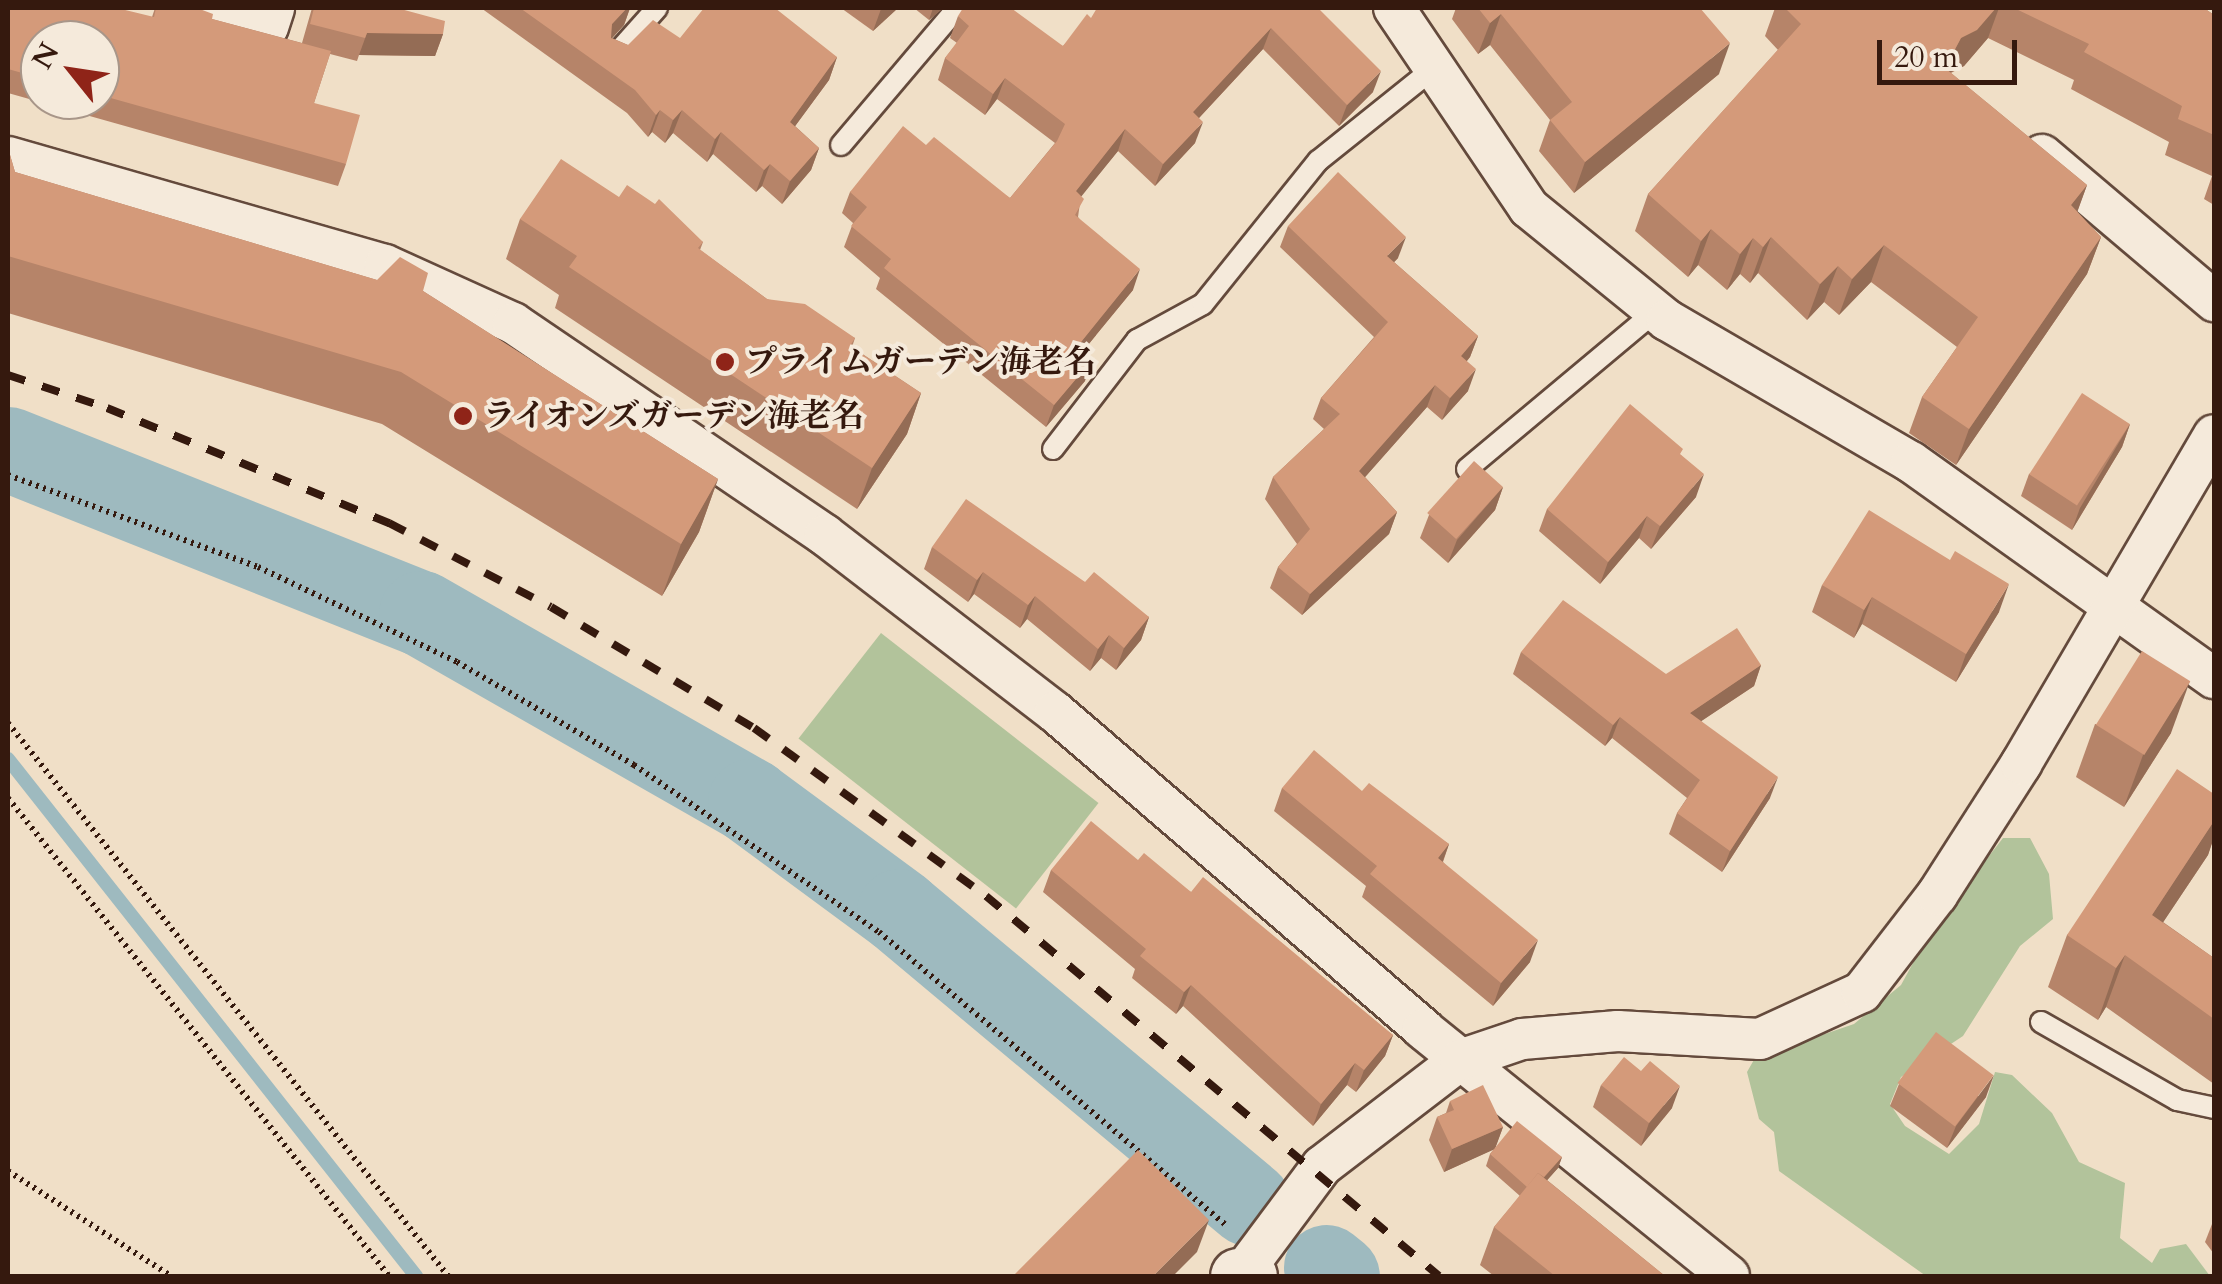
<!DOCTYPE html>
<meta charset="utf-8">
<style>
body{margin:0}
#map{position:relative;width:2222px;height:1284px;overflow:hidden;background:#f0dfc7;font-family:Cardo,"Noto Serif JP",serif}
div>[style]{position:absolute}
.green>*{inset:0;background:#b2c39b;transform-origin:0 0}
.stream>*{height:14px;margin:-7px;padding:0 7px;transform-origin:7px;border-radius:7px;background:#9ebabf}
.river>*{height:85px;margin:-42.5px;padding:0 42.5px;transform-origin:42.5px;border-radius:42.5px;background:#9ebabf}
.path>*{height:6px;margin-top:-3px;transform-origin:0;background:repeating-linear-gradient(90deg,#35190e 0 2.5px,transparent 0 7.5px)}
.roads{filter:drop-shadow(2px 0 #644a3c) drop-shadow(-2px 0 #644a3c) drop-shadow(0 2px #644a3c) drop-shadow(0 -2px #644a3c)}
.lane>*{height:20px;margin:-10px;padding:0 10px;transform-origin:10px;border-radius:10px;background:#f5eadb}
.street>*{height:40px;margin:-20px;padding:0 20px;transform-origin:20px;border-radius:20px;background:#f5eadb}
.secondary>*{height:55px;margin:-27.5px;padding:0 27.5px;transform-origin:27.5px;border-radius:27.5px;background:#f5eadb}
.rail>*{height:8px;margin-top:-4px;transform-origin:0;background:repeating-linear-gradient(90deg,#35190e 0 18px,transparent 0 36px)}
.wall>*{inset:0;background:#b68469}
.shaded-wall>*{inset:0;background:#946c55}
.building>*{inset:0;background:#d49a7a;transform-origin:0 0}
.dots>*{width:28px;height:28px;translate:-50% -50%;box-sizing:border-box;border:5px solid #f5eadb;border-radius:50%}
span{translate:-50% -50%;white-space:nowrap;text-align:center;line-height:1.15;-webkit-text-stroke:8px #f5eadb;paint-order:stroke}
.poi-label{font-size:32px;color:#35190e;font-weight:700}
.left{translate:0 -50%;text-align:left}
.frame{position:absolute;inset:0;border:10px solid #35190e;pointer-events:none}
.north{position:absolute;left:20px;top:20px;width:100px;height:100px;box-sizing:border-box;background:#f5eadb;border:2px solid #a89689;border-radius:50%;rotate:300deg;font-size:28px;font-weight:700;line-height:40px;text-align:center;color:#35190e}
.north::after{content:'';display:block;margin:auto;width:35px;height:45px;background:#8f2418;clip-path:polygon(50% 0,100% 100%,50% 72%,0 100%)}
.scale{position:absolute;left:1877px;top:40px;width:140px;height:45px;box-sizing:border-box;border:5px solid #35190e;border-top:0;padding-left:12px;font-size:30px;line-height:35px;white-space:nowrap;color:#35190e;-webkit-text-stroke:8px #f5eadb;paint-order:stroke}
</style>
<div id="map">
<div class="green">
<i style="left:881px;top:633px;width:276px;height:134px;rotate:38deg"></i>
<i style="clip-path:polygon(2003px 838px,2030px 838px,2049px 874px,2053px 919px,2020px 946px,1963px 1036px,1901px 1077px,1890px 1104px,1905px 1126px,1949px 1154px,1979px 1124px,1995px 1072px,2012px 1075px,2052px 1113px,2079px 1162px,2125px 1183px,2120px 1238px,2152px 1263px,2160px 1249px,2186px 1244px,2210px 1276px,1926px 1276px,1779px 1171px,1774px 1132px,1759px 1119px,1747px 1072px,1755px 1058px,1854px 1024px,1901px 985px,1930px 932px)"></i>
</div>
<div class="stream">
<i style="left:8px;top:759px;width:659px;rotate:51.72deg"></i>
</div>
<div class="river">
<i style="left:8px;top:449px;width:444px;rotate:21.7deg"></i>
<i style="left:421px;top:613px;width:379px;rotate:29.7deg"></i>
<i style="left:750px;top:801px;width:185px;rotate:36.4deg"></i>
<i style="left:899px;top:911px;width:456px;rotate:39.9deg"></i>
<i style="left:1326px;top:1267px;width:14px;rotate:39deg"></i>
</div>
<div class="path">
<i style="left:8px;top:475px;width:266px;rotate:20.2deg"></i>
<i style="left:258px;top:567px;width:221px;rotate:25.5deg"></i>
<i style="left:457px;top:662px;width:205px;rotate:30.2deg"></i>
<i style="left:634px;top:765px;width:297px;rotate:34.3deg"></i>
<i style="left:879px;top:932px;width:456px;rotate:40.2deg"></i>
<i style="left:8px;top:723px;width:707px;rotate:51.49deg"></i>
<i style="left:8px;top:798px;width:611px;rotate:51.44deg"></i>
<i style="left:8px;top:1171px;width:194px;rotate:32.8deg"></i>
</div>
<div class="roads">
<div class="lane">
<i style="left:615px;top:55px;width:63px;rotate:-48.2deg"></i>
<i style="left:841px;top:145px;width:180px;rotate:-49.7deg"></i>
<i style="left:1053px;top:449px;width:138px;rotate:-52.4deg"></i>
<i style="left:1137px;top:340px;width:75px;rotate:-28.6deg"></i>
<i style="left:1203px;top:304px;width:184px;rotate:-51.2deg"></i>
<i style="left:1318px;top:161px;width:149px;rotate:-38.7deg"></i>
<i style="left:1467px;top:469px;width:248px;rotate:-39.9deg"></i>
<i style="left:2041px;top:1022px;width:157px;rotate:29.8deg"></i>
<i style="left:2177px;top:1100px;width:38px;rotate:12deg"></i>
</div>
<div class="street">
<i style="left:192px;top:8px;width:78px;rotate:14deg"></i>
<i style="left:268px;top:27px;width:20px;rotate:-72deg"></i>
<i style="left:1394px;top:8px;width:241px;rotate:56deg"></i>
<i style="left:1529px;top:208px;width:178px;rotate:39.1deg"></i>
<i style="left:1667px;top:320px;width:282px;rotate:30.2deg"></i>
<i style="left:1911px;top:462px;width:372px;rotate:35.5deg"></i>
<i style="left:2042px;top:155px;width:226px;rotate:40.3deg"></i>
<i style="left:8px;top:157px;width:392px;rotate:16deg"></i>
<i style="left:385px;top:265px;width:141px;rotate:24.4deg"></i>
<i style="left:513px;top:323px;width:377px;rotate:34.2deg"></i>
<i style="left:825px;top:535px;width:290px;rotate:37.6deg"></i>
<i style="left:1055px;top:712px;width:486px;rotate:40.7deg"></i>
<i style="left:1423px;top:1029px;width:393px;rotate:38.9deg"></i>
<i style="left:1243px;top:1272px;width:132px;rotate:-53.3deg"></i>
<i style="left:1322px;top:1166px;width:174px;rotate:-37.5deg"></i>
<i style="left:1460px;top:1060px;width:65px;rotate:-18.7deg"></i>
<i style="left:1522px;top:1039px;width:96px;rotate:-4.8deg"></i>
<i style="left:1618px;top:1031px;width:142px;rotate:3.2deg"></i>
<i style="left:1760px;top:1039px;width:112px;rotate:-24.7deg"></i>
<i style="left:1862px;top:992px;width:123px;rotate:-52.3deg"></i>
<i style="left:1937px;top:895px;width:156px;rotate:-57.3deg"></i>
<i style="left:2021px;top:764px;width:381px;rotate:-59.6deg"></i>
</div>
<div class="secondary">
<i style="left:1238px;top:1276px;width:11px"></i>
</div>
</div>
<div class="rail">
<i style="left:8px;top:375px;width:104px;rotate:18.4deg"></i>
<i style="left:107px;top:408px;width:305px;rotate:22.2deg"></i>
<i style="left:389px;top:523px;width:182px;rotate:27.4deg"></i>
<i style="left:551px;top:607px;width:236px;rotate:30.8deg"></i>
<i style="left:754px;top:728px;width:286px;rotate:35.9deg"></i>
<i style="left:986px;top:896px;width:591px;rotate:39.99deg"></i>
</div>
<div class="wall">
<i style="clip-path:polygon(evenodd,8px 8px,152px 17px,155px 8px,197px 8px,212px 19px,302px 43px,312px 8px,397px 8px,443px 34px,435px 56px,359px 55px,357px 61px,330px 54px,314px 103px,346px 164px,338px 186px,8px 93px,8px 8px,40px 40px,100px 40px,100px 100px,40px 100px,40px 40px)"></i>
<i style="clip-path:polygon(481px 8px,630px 8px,624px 25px,612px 38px,628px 45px,680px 38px,837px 57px,829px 80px,795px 126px,819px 148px,811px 170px,782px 204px,762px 186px,756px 192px,713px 154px,707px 162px,673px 133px,665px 143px,652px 132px,648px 137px,627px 113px)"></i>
<i style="clip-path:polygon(841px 8px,898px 8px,873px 31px)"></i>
<i style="clip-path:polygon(914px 8px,943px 8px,929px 20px)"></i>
<i style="clip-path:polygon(1318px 8px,1373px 92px,1339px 126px,1263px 49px,1199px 118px,1195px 143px,1155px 186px,1118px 151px,1081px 196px,1078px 217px,1133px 290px,1083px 351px,1085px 381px,1046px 427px,876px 289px,880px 278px,844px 247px,853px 223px,842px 213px,850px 192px,926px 145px,1010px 198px,1055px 143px,997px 99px,985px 115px,938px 80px,945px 58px,957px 43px,950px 38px,958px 16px,1063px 46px,1091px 18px)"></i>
<i style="clip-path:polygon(1456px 8px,1681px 8px,1719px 74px,1574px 193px,1539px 151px,1550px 120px,1490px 45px,1478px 54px,1452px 19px)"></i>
<i style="clip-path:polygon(1775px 8px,2204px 8px,2214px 15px,2214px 205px,2204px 199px,2212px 176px,2165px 155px,2169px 142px,2071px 89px,2074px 80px,1988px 38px,1964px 66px,1951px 73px,2087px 185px,2077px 212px,2101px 237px,2087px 274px,1956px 465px,1909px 433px,1922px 397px,1957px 347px,1871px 282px,1839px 315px,1824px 302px,1807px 320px,1758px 273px,1750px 283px,1740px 274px,1727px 290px,1698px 265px,1688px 277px,1635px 231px,1648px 194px,1778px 50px,1765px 36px)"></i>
<i style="clip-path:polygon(8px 148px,15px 172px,377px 280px,423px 291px,718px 479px,699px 532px,662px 596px,382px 424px,8px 313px)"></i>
<i style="clip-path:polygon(619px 197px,703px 242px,700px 250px,767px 299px,855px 338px,852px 347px,921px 393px,907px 434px,857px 509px,555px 308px,559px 295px,506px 259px,520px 219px)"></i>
<i style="clip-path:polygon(1288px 226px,1398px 258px,1394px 262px,1478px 336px,1470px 357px,1467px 361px,1468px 391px,1442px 420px,1427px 407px,1365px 477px,1397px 512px,1389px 534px,1302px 615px,1270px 588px,1278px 567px,1297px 544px,1265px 499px,1273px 477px,1324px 429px,1313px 419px,1321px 398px,1374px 337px,1280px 247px)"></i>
<i style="clip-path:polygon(2130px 424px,2122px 447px,2072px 530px,2021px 496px,2029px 474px)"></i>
<i style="clip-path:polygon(1681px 455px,1696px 497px,1651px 549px,1639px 538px,1600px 584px,1539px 531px,1547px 509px)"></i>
<i style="clip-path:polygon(1503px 487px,1495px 510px,1448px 563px,1420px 538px,1429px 515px)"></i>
<i style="clip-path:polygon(932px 547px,1085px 582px,1149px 617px,1141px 640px,1116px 670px,1101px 658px,1090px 671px,1027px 619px,1020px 628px,974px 594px,968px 602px,924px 569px)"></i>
<i style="clip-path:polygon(1822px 585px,1999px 612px,1956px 682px,1862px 624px,1854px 638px,1812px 612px)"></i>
<i style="clip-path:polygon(1521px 652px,1666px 674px,1761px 665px,1754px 686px,1701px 721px,1770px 798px,1722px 872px,1669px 834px,1677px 813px,1687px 798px,1612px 738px,1605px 746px,1513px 674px)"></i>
<i style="clip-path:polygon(2095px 724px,2171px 733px,2124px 807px,2076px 777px)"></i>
<i style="clip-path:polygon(1282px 788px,1362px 791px,1449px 844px,1443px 862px,1530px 962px,1493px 1006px,1362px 897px,1366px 886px,1274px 811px)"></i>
<i style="clip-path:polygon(2214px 794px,2214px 837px,2208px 855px,2163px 922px,2214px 958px,2214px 1084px,2106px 1007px,2098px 1020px,2048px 987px,2067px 935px)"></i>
<i style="clip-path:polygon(1138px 860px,1191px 892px,1393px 1035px,1385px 1056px,1356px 1092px,1347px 1085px,1313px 1126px,1183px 1006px,1176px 1014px,1132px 978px,1135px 969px,1043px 892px,1051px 870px)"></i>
<i style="clip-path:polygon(1899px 1084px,1986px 1097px,1947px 1148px,1890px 1106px)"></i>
<i style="clip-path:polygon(1601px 1085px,1672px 1108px,1641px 1146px,1593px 1107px)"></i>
<i style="clip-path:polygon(1450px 1101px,1503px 1127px,1495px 1148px,1562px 1157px,1558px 1168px,1547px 1180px,1665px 1276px,1494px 1276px,1480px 1265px,1494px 1227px,1520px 1196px,1486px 1166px,1490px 1154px,1494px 1149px,1444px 1172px,1429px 1140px,1437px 1117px,1446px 1113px)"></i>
<i style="clip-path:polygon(2214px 1219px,2214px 1254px,2205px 1242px)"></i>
</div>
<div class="shaded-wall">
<i style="clip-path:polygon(627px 8px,630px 8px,624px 25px,604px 47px,612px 24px)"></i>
<i style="clip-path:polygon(882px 8px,898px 8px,873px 31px,881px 9px)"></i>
<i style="clip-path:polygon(933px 8px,943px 8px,929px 20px)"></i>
<i style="clip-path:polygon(1996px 8px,1999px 8px,1988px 38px,1964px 66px,1947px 74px,1945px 68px,1961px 38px)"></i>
<i style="clip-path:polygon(1501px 14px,1490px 45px,1478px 54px,1490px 23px)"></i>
<i style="clip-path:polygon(1271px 28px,1263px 49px,1185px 133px,1193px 112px)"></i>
<i style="clip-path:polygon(367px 33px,443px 34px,435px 56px,359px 55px)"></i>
<i style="clip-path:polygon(1730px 43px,1719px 74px,1574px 193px,1585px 162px)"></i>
<i style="clip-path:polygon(837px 57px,829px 80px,782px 144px,790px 122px)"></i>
<i style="clip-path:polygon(1381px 71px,1373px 92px,1339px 126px,1347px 105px)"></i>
<i style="clip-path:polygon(1005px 78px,997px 99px,985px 115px,993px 94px)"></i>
<i style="clip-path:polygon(660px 110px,652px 132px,648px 137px,656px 115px)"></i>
<i style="clip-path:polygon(682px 110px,673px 133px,665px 143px,673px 120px)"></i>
<i style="clip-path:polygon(1203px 122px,1195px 143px,1155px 186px,1163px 164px)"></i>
<i style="clip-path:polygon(1125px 129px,1118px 151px,1068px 213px,1076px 191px)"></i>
<i style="clip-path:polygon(721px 132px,713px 154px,707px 162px,715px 139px)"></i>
<i style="clip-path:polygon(819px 148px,811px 170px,782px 204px,790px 181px)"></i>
<i style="clip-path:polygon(770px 164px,762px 186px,756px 192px,764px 170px)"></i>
<i style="clip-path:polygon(2087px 185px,2074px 221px,2071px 205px)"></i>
<i style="clip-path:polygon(1711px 229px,1698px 265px,1688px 277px,1701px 241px)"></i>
<i style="clip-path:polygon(1406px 237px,1398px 258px,1380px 277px,1387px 256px)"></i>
<i style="clip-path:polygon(1771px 237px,1758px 273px,1750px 283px,1763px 247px)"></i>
<i style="clip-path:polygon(2101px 237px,2087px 274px,1956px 465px,1969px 429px)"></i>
<i style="clip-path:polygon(1753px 238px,1740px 274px,1727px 290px,1740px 254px)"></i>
<i style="clip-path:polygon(1884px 245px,1871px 282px,1839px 315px,1852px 279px)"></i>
<i style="clip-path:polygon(1838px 266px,1824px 302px,1807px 320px,1820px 284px)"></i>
<i style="clip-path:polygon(1140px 269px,1133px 290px,1069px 368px,1077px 347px)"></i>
<i style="clip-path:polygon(1478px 336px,1470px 357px,1453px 377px,1461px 356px)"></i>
<i style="clip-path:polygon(1092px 360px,1085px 381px,1046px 427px,1054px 405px)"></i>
<i style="clip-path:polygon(1476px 369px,1468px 391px,1442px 420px,1450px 398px)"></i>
<i style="clip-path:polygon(1435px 385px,1427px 407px,1351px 493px,1359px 471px)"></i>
<i style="clip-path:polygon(921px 393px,907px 434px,857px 509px,872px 468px)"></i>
<i style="clip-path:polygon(2130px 424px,2122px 447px,2072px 530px,2080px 508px)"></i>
<i style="clip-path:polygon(1704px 474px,1696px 497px,1651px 549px,1660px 526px)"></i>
<i style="clip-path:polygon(718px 479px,699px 532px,662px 596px,681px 544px)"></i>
<i style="clip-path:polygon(1503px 487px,1495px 510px,1448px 563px,1457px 540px)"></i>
<i style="clip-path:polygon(1397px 512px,1389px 534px,1302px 615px,1310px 594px)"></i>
<i style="clip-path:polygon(1647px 516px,1639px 538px,1600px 584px,1608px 562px)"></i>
<i style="clip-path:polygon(983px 572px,974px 594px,968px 602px,977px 580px)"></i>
<i style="clip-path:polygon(2009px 584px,1999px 612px,1956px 682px,1966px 654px)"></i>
<i style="clip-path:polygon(1035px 596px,1027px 619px,1020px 628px,1028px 605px)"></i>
<i style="clip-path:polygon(1872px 597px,1862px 624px,1854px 638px,1864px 610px)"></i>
<i style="clip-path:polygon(1149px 617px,1141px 640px,1116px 670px,1124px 648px)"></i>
<i style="clip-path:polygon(1109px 635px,1101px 658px,1090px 671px,1098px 649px)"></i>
<i style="clip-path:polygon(1761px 665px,1754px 686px,1682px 734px,1690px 713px)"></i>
<i style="clip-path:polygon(2190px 681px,2171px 733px,2124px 807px,2143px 755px)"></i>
<i style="clip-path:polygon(1620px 717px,1612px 738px,1605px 746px,1613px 725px)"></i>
<i style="clip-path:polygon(1778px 777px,1770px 798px,1722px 872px,1730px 851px)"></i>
<i style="clip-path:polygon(2214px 821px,2214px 837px,2208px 855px,2136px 963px,2152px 915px)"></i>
<i style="clip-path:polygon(1449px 844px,1441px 866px,1438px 858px)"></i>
<i style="clip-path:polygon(1538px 940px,1530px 962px,1493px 1006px,1501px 983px)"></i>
<i style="clip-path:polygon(2125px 955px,2106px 1007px,2098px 1020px,2116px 968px)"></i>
<i style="clip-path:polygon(1191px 985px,1183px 1006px,1176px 1014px,1184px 992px)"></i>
<i style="clip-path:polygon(1393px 1035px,1385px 1056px,1356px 1092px,1364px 1070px)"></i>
<i style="clip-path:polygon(1355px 1063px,1347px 1085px,1313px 1126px,1321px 1104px)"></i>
<i style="clip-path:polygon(1994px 1075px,1986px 1097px,1947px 1148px,1956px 1126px)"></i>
<i style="clip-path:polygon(1680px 1086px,1672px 1108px,1641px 1146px,1649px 1123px)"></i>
<i style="clip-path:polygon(1503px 1127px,1495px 1149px,1444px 1172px,1452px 1149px)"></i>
<i style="clip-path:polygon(1562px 1157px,1558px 1168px,1527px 1203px,1532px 1191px)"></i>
<i style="clip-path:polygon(1209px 1220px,1197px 1252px,1173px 1276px,1153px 1276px)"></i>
</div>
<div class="building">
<i style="clip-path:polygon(8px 8px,117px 8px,154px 17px,156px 8px,197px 8px,213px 14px,212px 19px,331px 51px,314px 103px,360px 115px,346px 164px,100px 95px,100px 40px,40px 40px,40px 78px,8px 69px)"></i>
<i style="clip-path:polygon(314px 8px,397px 8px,445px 21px,443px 34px,367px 33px,365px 38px,310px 24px)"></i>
<i style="clip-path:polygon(520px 8px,627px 8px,612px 24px,611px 38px,628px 45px,653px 20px,680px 38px,704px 8px,775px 8px,837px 57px,790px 122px,819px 148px,790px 181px,770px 164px,764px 170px,721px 132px,715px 139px,682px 110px,673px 120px,660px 110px,656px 115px,635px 90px)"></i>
<i style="clip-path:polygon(963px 8px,1011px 8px,1063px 46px,1087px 14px,1091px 18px,1097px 8px,1318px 8px,1381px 71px,1347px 105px,1271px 28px,1193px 112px,1203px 122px,1163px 164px,1125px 129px,1076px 191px,1084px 199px,1075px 215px,1140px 269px,1077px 347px,1092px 360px,1054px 405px,884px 268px,891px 259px,851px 226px,867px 207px,850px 192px,903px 126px,926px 145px,934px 137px,1010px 198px,1057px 141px,1065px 124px,1005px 78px,993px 94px,945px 58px,969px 26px,958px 16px)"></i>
<i style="clip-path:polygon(1478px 8px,1681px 8px,1683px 10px,1686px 8px,1700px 8px,1730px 43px,1585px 162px,1550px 120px,1572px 102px,1501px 14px,1490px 23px)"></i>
<i style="clip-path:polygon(1785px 8px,1996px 8px,1977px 30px,1961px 38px,1945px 68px,2087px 185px,2071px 205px,2101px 237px,1969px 429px,1922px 397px,1978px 317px,1884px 245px,1852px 279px,1838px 266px,1820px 284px,1771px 237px,1763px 247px,1753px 238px,1740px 254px,1711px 229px,1701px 241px,1648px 194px,1801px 24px)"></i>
<i style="clip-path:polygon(2014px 8px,2204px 8px,2214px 15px,2214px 135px,2178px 119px,2182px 106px,2084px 52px,2089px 44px)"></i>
<i style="clip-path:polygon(8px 148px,15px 172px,377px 280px,400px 257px,428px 273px,423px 291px,718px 479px,681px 544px,401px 372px,8px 256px)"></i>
<i style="clip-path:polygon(561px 159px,619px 197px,627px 185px,655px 204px,659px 199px,703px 242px,698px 248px,767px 299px,805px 304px,855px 338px,850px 346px,921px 393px,872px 468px,569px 267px,577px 256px,520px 219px)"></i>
<i style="clip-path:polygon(1338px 172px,1406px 237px,1387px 256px,1478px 336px,1461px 356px,1476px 369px,1450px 398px,1435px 385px,1359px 471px,1397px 512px,1310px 594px,1278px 567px,1310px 529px,1273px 477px,1340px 414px,1321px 398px,1388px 322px,1288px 226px)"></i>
<i style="left:2082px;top:393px;width:57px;height:97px;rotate:33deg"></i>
<i style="clip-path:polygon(1630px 404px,1683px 449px,1680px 454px,1704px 474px,1660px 526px,1647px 516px,1608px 562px,1547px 509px)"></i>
<i style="left:1474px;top:461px;width:39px;height:70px;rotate:42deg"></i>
<i style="clip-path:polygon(966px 499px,1085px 582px,1094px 572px,1149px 617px,1124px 648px,1109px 635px,1098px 649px,1035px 596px,1028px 605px,983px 572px,977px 580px,932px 547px)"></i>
<i style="clip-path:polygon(1869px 510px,1950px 560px,1955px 551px,2009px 584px,1966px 654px,1872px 597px,1864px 610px,1822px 585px)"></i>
<i style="clip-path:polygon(1563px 600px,1666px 674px,1737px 628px,1761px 665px,1690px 713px,1778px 777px,1730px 851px,1677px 813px,1700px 780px,1620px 717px,1613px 725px,1521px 652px)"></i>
<i style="left:2142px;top:651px;width:57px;height:87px;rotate:32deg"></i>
<i style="clip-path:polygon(1314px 750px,1362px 791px,1369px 783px,1449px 844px,1438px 858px,1538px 940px,1501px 983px,1370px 874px,1377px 866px,1282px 788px)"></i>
<i style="clip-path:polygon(2177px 769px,2214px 794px,2214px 821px,2152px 915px,2214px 958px,2214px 1019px,2125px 955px,2116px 968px,2067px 935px)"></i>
<i style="clip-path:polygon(1091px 821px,1138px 860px,1144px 853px,1191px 892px,1203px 877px,1393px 1035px,1364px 1070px,1355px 1063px,1321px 1104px,1191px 985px,1184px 992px,1140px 956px,1146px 949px,1051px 870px)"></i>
<i style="left:1936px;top:1032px;width:72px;height:64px;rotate:37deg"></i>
<i style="clip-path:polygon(1624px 1057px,1641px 1071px,1650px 1061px,1680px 1086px,1649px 1123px,1601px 1085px)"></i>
<i style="clip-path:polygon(1483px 1085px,1503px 1127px,1452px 1149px,1437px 1117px,1454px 1110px,1450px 1101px)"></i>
<i style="clip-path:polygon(1517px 1121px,1562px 1157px,1544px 1177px,1538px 1173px,1527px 1187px,1490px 1154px)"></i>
<i style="clip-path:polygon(1138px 1150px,1209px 1220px,1153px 1276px,1013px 1276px)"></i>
<i style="clip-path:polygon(1538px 1173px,1665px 1276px,1555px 1276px,1494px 1227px)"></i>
</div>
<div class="dots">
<i style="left:725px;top:362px;background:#8f2418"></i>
<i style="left:463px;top:416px;background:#8f2418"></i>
</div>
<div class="poi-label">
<span class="left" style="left:745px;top:362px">プライムガーデン海老名</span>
<span class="left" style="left:483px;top:416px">ライオンズガーデン海老名</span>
</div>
<div class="frame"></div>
<div class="north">N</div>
<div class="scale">20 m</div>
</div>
